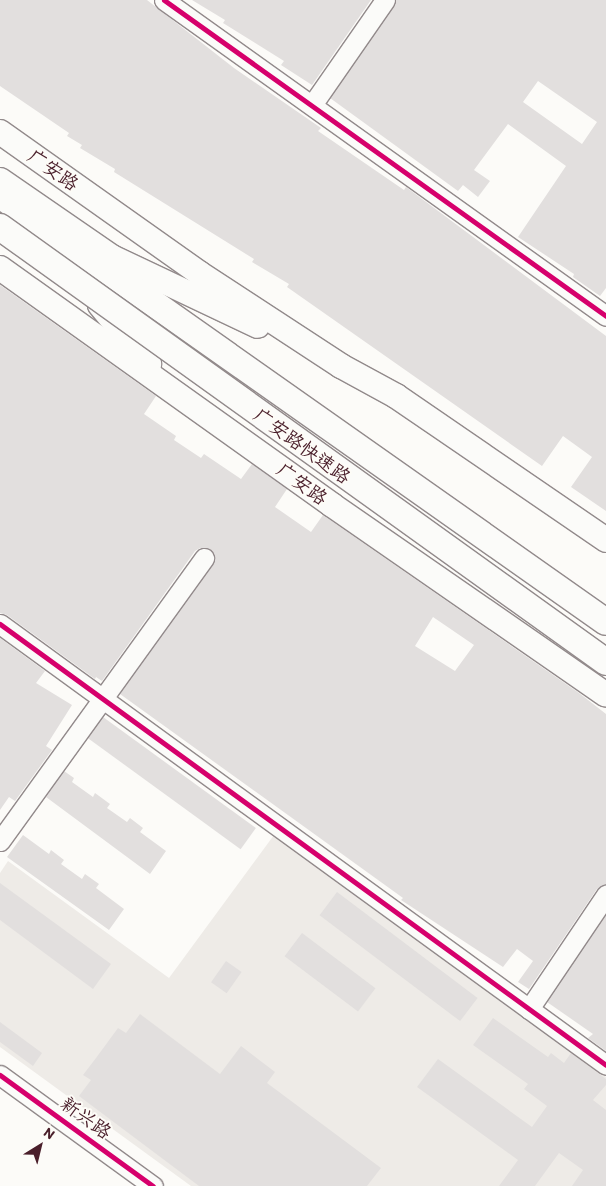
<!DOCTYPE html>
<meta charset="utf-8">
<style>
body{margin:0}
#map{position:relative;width:606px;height:1186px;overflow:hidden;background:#fcfbf8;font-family:Itim,"LXGW WenKai TC",sans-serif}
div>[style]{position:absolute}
.built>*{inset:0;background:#eeebe7}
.building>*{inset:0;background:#e2dfde;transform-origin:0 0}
.roads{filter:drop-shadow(1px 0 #928a8b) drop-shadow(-1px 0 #928a8b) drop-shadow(0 1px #928a8b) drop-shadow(0 -1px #928a8b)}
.minor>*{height:19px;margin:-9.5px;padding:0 9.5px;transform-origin:9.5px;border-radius:9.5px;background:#fbfbf9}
.major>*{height:24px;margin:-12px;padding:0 12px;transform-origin:12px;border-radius:12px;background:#fbfbf9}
.highway>*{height:26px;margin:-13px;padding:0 13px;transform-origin:13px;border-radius:13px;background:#fbfbf9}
.bridges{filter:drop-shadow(1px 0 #928a8b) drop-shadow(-1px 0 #928a8b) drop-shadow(0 1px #928a8b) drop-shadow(0 -1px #928a8b)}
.highway-bridge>*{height:26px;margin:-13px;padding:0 13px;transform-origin:13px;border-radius:13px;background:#fbfbf9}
.cycleway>*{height:5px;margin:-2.5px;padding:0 2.5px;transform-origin:2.5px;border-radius:2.5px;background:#d6006c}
span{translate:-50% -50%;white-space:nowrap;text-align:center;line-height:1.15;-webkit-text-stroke:4px #fdfcf7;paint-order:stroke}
.street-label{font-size:19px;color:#4a1f2b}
.north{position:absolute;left:15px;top:1121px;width:50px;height:50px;-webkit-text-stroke:4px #fdfcf7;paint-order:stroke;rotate:36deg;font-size:14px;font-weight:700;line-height:20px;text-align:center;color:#4a1f2b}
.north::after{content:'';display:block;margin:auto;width:18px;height:22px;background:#4a1f2b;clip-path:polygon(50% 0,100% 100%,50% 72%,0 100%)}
</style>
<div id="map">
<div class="built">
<i style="clip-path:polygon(274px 835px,606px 1077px,606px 1186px,191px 1186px,0 1047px,0 873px,8px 861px,169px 978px)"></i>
</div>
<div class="building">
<i style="clip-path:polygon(0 0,147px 0,234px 68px,321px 128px,318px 131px,404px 190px,406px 187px,606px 336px,606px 511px,571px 487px,592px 457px,563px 436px,542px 466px,287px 287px,289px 284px,252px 262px,254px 259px,114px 172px,115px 169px,80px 148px,82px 145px,67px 136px,69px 133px,0 86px)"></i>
<i style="clip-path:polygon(192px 0,371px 0,312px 85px,281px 65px,284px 61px,223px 23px,225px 20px)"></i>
<i style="clip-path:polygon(evenodd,396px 0,606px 0,606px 288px,600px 296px,573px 277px,574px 274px,518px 237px,566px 166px,508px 124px,474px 170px,490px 181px,478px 197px,463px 185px,458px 191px,330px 98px,394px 6px,396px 0,538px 81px,597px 122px,582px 144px,523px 102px,538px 81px)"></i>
<i style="clip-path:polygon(evenodd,0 285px,156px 396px,144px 414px,176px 436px,174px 440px,201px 458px,204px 454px,241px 479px,252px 464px,287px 489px,275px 507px,311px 532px,323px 515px,579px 693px,606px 714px,606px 884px,597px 889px,529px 989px,518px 982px,533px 961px,517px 949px,503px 967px,401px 900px,403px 898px,120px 694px,213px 565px,214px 554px,210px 549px,200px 548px,195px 551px,102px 681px,96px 677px,95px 679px,7px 615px,0 613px,0 285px,433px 617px,474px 645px,455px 671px,415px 646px,433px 617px)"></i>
<i style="clip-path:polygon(0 638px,45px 671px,36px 683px,72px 705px,46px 746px,52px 750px,15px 801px,9px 797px,0 810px)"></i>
<i style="left:103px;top:717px;width:189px;height:26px;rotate:36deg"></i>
<i style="clip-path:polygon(64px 771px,74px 778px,72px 782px,93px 797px,95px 793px,110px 804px,107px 808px,127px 822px,130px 818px,143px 828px,140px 832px,166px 851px,150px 874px,46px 797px)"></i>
<i style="clip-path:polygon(23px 835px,49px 854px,51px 850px,64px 860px,61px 864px,82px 879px,85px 874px,99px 884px,96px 888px,124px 909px,109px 930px,7px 857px)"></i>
<i style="clip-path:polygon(0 883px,111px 964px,93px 989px,0 920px)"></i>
<i style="left:337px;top:892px;width:176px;height:29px;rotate:37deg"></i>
<i style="clip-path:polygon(606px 915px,606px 1051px,588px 1038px,593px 1034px,547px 1002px)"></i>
<i style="left:302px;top:933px;width:92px;height:29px;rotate:37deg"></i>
<i style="left:226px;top:961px;width:19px;height:26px;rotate:35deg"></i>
<i style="clip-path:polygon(140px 1014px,220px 1074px,241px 1046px,275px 1072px,267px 1083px,381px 1168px,367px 1186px,199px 1186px,79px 1096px,91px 1080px,83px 1075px,96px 1058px,118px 1028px,126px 1033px)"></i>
<i style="clip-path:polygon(493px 1018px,548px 1057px,551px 1053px,564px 1063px,571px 1053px,606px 1079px,606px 1085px,593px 1100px,606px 1110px,606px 1186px,572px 1186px,583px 1170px,559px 1153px,535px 1186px,499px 1186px,518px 1160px,417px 1087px,438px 1059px,532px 1127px,547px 1106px,524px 1089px,528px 1084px,473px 1045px)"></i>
<i style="clip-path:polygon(0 1022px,42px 1053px,33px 1066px,0 1042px)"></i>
</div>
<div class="roads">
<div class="minor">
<i style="left:164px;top:0;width:543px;rotate:35.56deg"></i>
<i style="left:312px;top:105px;width:128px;rotate:-55.2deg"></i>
<i style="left:0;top:624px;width:749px;rotate:36.04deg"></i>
<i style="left:0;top:841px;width:349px;rotate:-54.2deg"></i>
<i style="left:529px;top:1009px;width:138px;rotate:-56deg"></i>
<i style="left:0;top:1075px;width:189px;rotate:36deg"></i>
</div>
<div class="major">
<i style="left:0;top:132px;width:244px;rotate:35.3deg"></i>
<i style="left:199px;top:273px;width:170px;rotate:33.2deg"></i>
<i style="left:341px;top:366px;width:63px;rotate:28.6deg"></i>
<i style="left:396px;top:396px;width:255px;rotate:34.4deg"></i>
<i style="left:0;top:180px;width:136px;rotate:34.5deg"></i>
<i style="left:112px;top:257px;width:161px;rotate:25.3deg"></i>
<i style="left:0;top:268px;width:408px;rotate:35.5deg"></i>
<i style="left:332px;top:505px;width:333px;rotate:34.7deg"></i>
<i style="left:100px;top:305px;width:77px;rotate:50.3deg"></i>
</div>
<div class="highway">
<i style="left:0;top:195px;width:741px;rotate:35.17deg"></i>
</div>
</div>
<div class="bridges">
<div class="highway-bridge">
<i style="left:0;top:227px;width:746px;rotate:35.67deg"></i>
</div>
</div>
<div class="cycleway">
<i style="left:164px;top:0;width:543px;rotate:35.56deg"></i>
<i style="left:0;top:624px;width:749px;rotate:36.04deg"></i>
<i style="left:0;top:1075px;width:189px;rotate:36deg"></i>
</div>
<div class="street-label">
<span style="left:53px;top:170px;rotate:35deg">广安路</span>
<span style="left:302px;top:446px;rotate:36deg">广安路快速路</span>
<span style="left:302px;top:484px;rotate:36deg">广安路</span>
<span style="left:86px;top:1118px;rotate:36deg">新兴路</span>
</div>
<div class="north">N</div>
</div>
